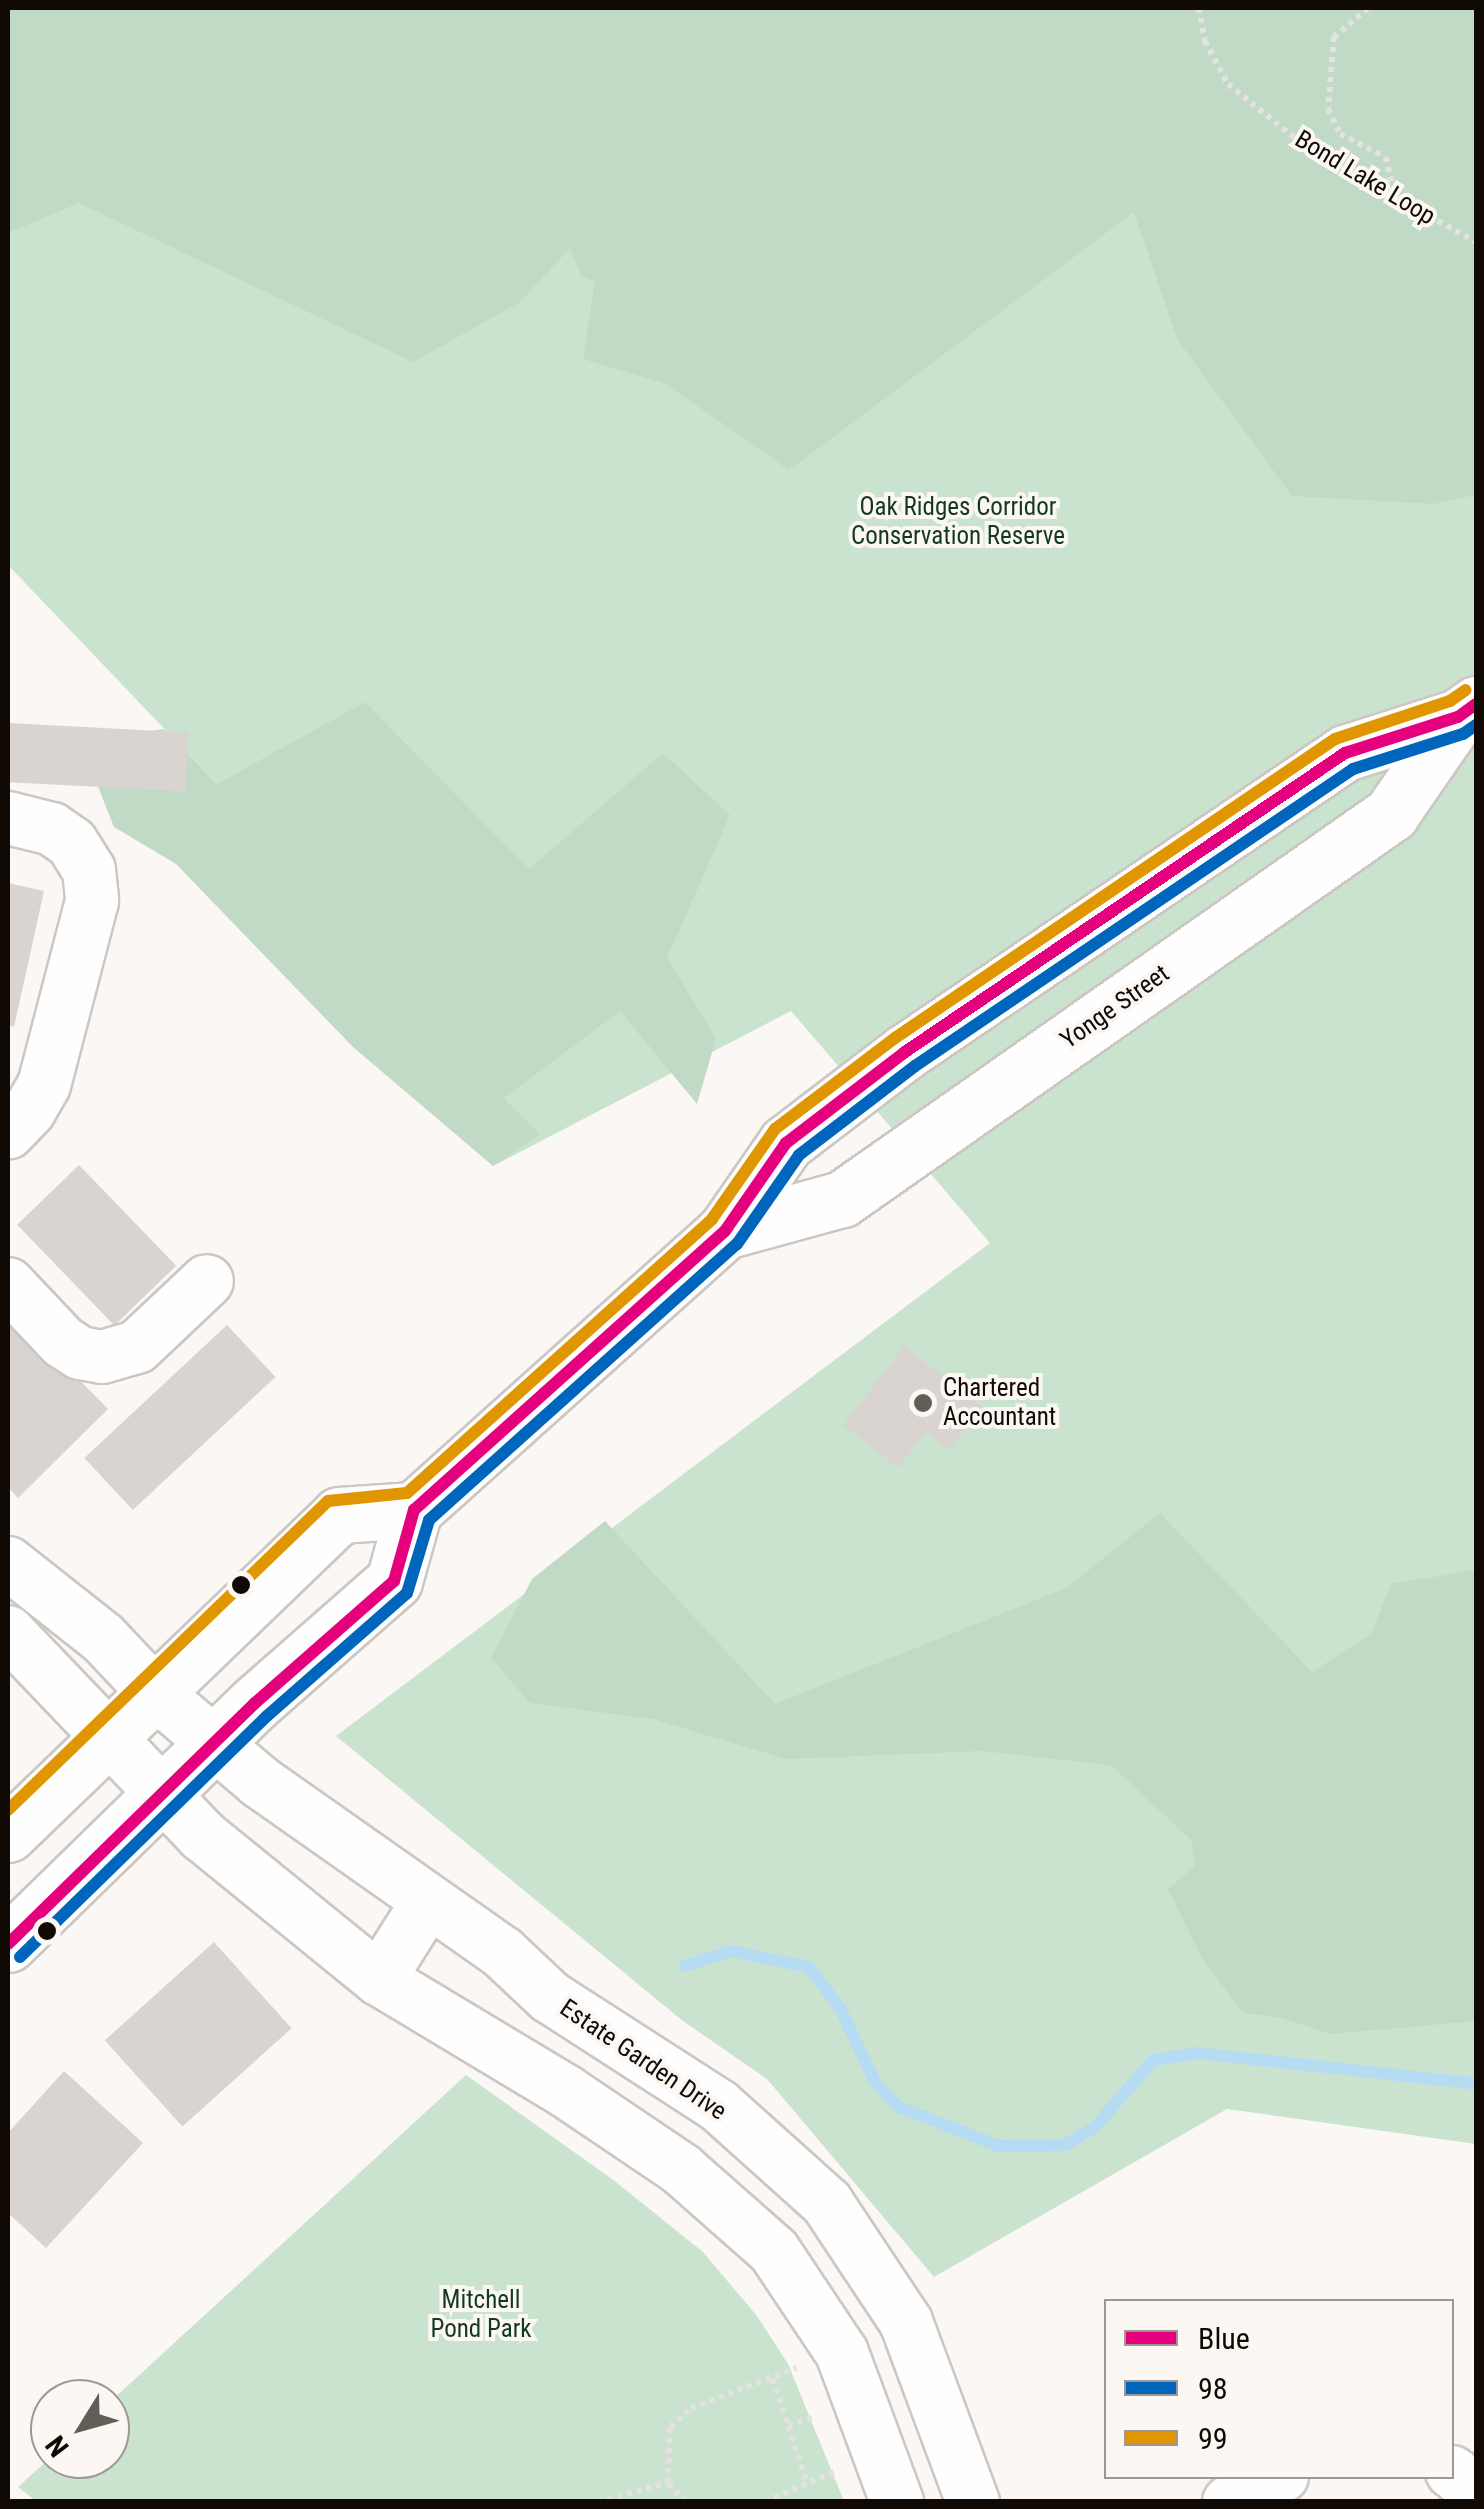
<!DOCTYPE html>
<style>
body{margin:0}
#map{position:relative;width:1484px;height:2509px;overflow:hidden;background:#faf7f5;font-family:"Roboto Condensed",sans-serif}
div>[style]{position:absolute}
.green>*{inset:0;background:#cae3cf}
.forest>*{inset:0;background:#c0dac5}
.stream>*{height:12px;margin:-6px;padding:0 6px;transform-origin:6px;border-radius:6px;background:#b5dcf3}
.building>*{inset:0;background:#d9d4cf;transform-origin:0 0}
.path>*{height:6px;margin-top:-3px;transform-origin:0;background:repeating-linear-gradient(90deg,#e3e2e1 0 5px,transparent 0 10px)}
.roads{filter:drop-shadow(2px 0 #ccc7c2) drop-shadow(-2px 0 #ccc7c2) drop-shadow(0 2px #ccc7c2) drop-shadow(0 -2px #ccc7c2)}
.minor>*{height:52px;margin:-26px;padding:0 26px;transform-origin:26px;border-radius:26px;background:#fefefe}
.major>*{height:55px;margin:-27.5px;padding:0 27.5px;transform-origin:27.5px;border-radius:27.5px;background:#fefefe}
.bus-1>*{height:12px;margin:-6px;padding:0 6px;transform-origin:6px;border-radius:6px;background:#e5007d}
.bus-2>*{height:12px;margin:-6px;padding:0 6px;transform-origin:6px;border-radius:6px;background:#0065bd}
.bus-3>*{height:12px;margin:-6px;padding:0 6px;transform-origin:6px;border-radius:6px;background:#e09600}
.dots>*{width:28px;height:28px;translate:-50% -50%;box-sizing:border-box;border:5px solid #fcf7f3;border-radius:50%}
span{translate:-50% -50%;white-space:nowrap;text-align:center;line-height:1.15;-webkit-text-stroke:8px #fcf7f3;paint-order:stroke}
.street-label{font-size:25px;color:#110a04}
.park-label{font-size:25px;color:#113920}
.poi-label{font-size:25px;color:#110a04}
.left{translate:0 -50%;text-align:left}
.frame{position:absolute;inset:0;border:10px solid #110a04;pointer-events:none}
.legend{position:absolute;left:1104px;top:2299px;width:350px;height:180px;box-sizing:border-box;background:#fcf7f3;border:2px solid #9e9893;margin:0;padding:12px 18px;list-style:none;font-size:30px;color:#110a04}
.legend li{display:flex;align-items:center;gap:20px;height:50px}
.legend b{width:50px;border:2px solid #9e9893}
.north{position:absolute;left:30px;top:2379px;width:100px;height:100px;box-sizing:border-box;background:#fcf7f3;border:2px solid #9e9893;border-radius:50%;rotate:233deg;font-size:28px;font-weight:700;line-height:40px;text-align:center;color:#110a04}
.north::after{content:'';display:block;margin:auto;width:35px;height:45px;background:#635d58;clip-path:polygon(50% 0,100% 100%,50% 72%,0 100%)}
</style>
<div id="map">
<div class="green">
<i style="clip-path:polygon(8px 8px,1476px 8px,1476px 2144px,1227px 2109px,934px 2277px,767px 2079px,683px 2021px,336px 1736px,990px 1243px,791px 1011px,493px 1166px,217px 784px,8px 565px)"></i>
<i style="clip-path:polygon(466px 2075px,612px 2179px,703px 2252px,757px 2316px,788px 2364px,844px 2501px,37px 2502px,18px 2487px,50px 2458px,110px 2459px,110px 2402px)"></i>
</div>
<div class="forest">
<i style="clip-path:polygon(8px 8px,1476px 8px,1476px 495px,1433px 504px,1292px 496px,1177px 339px,1134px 212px,789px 470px,666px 384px,583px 359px,595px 282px,581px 276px,570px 248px,519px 303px,413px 362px,79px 203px,8px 233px)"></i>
<i style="clip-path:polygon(365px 702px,529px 869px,663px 753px,730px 815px,667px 958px,716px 1039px,697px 1104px,620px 1011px,504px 1098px,540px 1134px,493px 1166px,353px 1047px,176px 864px,114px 827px,95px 779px,95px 740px,164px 729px,217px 784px)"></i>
<i style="clip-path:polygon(1160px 1513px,1312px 1672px,1371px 1634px,1391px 1584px,1476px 1570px,1476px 2021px,1331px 2034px,1282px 2018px,1243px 2013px,1203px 1960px,1168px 1889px,1195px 1866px,1191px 1840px,1111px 1765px,982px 1751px,786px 1759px,653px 1719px,530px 1703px,491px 1658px,532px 1579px,605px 1521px,775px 1704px,1066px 1588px)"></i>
</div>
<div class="stream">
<i style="left:685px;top:1966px;width:48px;rotate:-18.1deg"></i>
<i style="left:731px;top:1951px;width:80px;rotate:11.6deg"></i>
<i style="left:809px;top:1967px;width:51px;rotate:52.9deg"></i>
<i style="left:840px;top:2008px;width:82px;rotate:64.7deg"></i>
<i style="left:875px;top:2082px;width:33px;rotate:47deg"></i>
<i style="left:897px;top:2106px;width:110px;rotate:21.4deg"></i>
<i style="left:999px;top:2146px;width:66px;rotate:-0.9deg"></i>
<i style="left:1065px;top:2145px;width:35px;rotate:-31deg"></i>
<i style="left:1095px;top:2127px;width:89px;rotate:-49.1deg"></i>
<i style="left:1153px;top:2060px;width:45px;rotate:-9deg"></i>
<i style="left:1197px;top:2053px;width:281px;rotate:6.3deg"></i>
</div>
<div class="building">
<i style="left:8px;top:723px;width:181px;height:59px;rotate:3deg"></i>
<i style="clip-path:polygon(8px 883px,44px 891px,14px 1027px,8px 1025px)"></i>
<i style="left:79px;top:1165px;width:140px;height:86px;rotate:46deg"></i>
<i style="clip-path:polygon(8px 1307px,108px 1409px,18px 1498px,8px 1487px)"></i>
<i style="left:227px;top:1325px;width:71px;height:195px;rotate:47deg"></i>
<i style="clip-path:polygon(904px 1346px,982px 1407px,949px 1450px,926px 1432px,898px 1468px,843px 1425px)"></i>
<i style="left:214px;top:1942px;width:116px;height:147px;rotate:48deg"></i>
<i style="clip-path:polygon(64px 2071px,143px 2143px,46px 2248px,8px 2213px,8px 2133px)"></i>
</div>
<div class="path">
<i style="left:1199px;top:8px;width:34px;rotate:80deg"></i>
<i style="left:1205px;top:41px;width:49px;rotate:61.9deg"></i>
<i style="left:1228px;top:84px;width:102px;rotate:39deg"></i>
<i style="left:1307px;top:148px;width:193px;rotate:29.1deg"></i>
<i style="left:1368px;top:8px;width:45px;rotate:139.5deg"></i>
<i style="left:1334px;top:37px;width:72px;rotate:94.8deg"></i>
<i style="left:1328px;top:109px;width:28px;rotate:64deg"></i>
<i style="left:1340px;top:134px;width:51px;rotate:26.6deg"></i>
<i style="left:1386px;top:157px;width:40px;rotate:78deg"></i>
<i style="left:773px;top:2379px;width:109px;rotate:71.9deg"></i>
<i style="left:788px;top:2425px;width:28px;rotate:-17deg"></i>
<i style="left:598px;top:2502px;width:73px;rotate:-15.2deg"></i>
<i style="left:686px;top:2502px;width:26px;rotate:-133deg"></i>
<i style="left:668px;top:2483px;width:56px;rotate:-88deg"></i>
<i style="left:670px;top:2427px;width:28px;rotate:-42deg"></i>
<i style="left:691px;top:2408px;width:113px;rotate:-20.7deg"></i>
<i style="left:765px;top:2502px;width:80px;rotate:-23.7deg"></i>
</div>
<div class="roads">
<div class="minor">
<i style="left:8px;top:818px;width:45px;rotate:14deg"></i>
<i style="left:52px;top:829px;width:24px;rotate:35deg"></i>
<i style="left:72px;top:843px;width:32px;rotate:58deg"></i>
<i style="left:89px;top:870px;width:31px;rotate:84deg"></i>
<i style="left:92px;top:901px;width:190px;rotate:104.6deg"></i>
<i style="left:44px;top:1085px;width:30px;rotate:120deg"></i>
<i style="left:29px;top:1111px;width:30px;rotate:134deg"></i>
<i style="left:8px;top:1284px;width:80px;rotate:46.5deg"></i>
<i style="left:63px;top:1342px;width:20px;rotate:33deg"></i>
<i style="left:80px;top:1353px;width:22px;rotate:10deg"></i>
<i style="left:102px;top:1357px;width:36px;rotate:-16deg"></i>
<i style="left:137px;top:1347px;width:96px;rotate:-43.3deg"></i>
<i style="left:8px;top:1563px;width:121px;rotate:38.3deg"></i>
<i style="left:103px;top:1638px;width:74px;rotate:46.6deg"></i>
<i style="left:154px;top:1692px;width:139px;rotate:40.3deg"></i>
<i style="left:260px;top:1782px;width:296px;rotate:35.1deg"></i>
<i style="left:502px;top:1952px;width:66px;rotate:43.2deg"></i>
<i style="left:550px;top:1997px;width:201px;rotate:32.8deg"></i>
<i style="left:719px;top:2106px;width:145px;rotate:41.9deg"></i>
<i style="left:827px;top:2203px;width:143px;rotate:56.4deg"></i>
<i style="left:906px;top:2322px;width:192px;rotate:69.6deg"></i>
<i style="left:8px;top:1632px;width:282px;rotate:46.3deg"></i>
<i style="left:203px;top:1836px;width:227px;rotate:39.1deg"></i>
<i style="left:379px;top:1979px;width:219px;rotate:31deg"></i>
<i style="left:567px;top:2092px;width:138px;rotate:34deg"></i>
<i style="left:681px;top:2169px;width:124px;rotate:41.4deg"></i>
<i style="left:774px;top:2251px;width:123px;rotate:56.3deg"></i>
<i style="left:842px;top:2353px;width:159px;rotate:69.7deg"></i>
<i style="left:379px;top:1979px;width:90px;rotate:-57.7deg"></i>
<i style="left:1452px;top:2472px;width:31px;rotate:38deg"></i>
<i style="left:1229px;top:2502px;width:59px;rotate:-26.1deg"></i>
</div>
<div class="major">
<i style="left:725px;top:1231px;width:121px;rotate:-15.3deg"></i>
<i style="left:842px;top:1199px;width:671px;rotate:-35.04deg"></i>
<i style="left:1391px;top:814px;width:118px;rotate:-55.4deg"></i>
<i style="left:8px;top:1834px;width:460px;rotate:-43.9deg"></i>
<i style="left:339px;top:1515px;width:75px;rotate:-3.8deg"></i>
<i style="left:8px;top:1944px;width:345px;rotate:-44.3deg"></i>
<i style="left:255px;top:1703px;width:185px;rotate:-41.3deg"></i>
<i style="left:394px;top:1581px;width:74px;rotate:-74.3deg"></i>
<i style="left:414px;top:1510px;width:418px;rotate:-41.9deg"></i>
<i style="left:725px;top:1231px;width:107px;rotate:-55.3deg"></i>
<i style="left:786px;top:1143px;width:150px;rotate:-37.4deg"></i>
<i style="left:905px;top:1052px;width:532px;rotate:-34.2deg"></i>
<i style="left:1345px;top:753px;width:119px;rotate:-17.7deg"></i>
<i style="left:1458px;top:717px;width:22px;rotate:-36deg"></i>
</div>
</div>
<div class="bus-1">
<i style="left:8px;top:1944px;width:345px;rotate:-44.3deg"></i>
<i style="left:255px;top:1703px;width:185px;rotate:-41.3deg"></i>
<i style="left:394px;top:1581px;width:74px;rotate:-74.3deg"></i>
<i style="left:414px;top:1510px;width:418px;rotate:-41.9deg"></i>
<i style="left:725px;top:1231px;width:107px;rotate:-55.3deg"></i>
<i style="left:786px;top:1143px;width:150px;rotate:-37.4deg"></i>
<i style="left:905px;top:1052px;width:532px;rotate:-34.2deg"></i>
<i style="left:1345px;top:753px;width:119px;rotate:-17.7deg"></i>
<i style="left:1458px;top:717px;width:22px;rotate:-36deg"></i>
</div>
<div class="bus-2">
<i style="left:20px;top:1957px;width:345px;rotate:-44.3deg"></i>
<i style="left:267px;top:1716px;width:186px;rotate:-41.3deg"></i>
<i style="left:407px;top:1593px;width:76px;rotate:-73.2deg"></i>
<i style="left:429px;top:1520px;width:414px;rotate:-41.9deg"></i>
<i style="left:737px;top:1244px;width:108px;rotate:-55.1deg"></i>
<i style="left:799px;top:1155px;width:146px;rotate:-37.5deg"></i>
<i style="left:915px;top:1066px;width:529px;rotate:-34.14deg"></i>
<i style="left:1353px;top:769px;width:115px;rotate:-17.7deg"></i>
<i style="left:1463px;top:734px;width:16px;rotate:-35deg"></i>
</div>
<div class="bus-3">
<i style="left:8px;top:1810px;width:445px;rotate:-44deg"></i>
<i style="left:328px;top:1501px;width:79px;rotate:-5.8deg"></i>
<i style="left:407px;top:1493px;width:410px;rotate:-41.9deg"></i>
<i style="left:712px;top:1219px;width:110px;rotate:-55deg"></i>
<i style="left:775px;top:1129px;width:151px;rotate:-37.2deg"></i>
<i style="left:895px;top:1038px;width:532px;rotate:-34.2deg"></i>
<i style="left:1335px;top:739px;width:121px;rotate:-18.3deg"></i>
<i style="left:1450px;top:701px;width:19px;rotate:-35deg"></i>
</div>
<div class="dots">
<i style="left:923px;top:1403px;background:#635d58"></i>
<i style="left:241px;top:1585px;background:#110a04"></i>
<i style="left:47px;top:1931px;background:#110a04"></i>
</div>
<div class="street-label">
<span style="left:1365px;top:178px;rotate:31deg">Bond Lake Loop</span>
<span style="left:1115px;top:1007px;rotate:-35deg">Yonge Street</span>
<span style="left:643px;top:2060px;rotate:34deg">Estate Garden Drive</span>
</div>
<div class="park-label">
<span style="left:958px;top:522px">Oak Ridges Corridor<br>Conservation Reserve</span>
<span style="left:481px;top:2315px">Mitchell<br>Pond Park</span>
</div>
<div class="poi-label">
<span class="left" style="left:943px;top:1403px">Chartered<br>Accountant</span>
</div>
<div class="frame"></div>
<ul class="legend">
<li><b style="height:12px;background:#e5007d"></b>Blue</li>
<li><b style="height:12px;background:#0065bd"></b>98</li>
<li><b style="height:12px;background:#e09600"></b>99</li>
</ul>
<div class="north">N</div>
</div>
